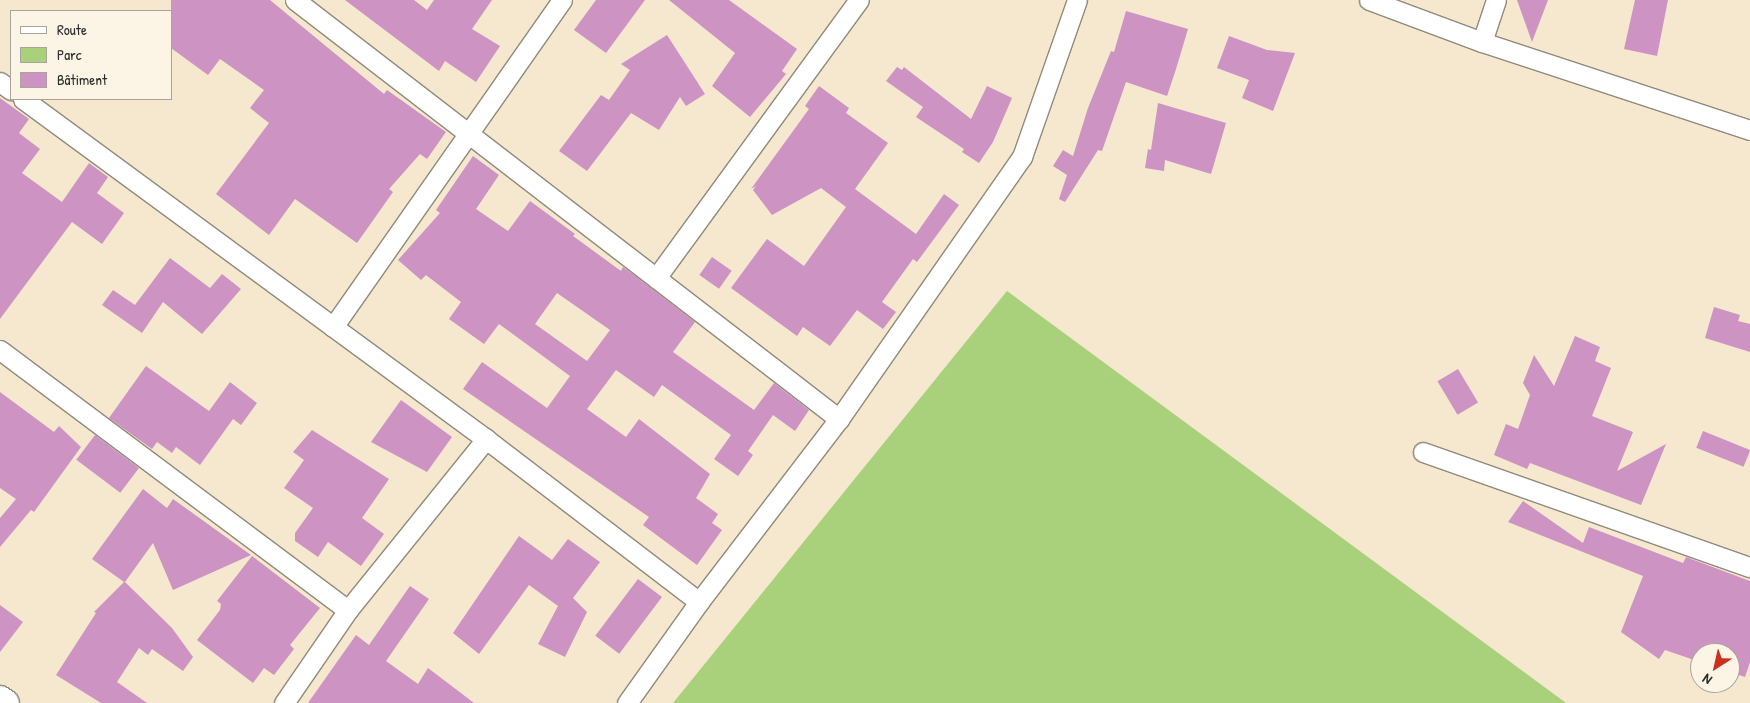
<!DOCTYPE html>
<meta charset="utf-8">
<style>
body{margin:0}
#map{position:relative;width:1750px;height:703px;overflow:hidden;background:#f5e8ce;font-family:"Patrick Hand",sans-serif}
div>[style]{position:absolute}
.green>*{inset:0;background:#a9d07b}
.building>*{inset:0;background:#cc93c3;transform-origin:0 0}
.roads{filter:drop-shadow(1px 0 #908a7c) drop-shadow(-1px 0 #908a7c) drop-shadow(0 1px #908a7c) drop-shadow(0 -1px #908a7c)}
.street>*{height:19px;margin:-9.5px;padding:0 9.5px;transform-origin:9.5px;border-radius:9.5px;background:#fff}
.secondary>*{height:26px;margin:-13px;padding:0 13px;transform-origin:13px;border-radius:13px;background:#fff}
span{translate:-50% -50%;white-space:nowrap;text-align:center;line-height:1.15;-webkit-text-stroke:4px #fcf5e5;paint-order:stroke}
.legend{position:absolute;left:10px;top:10px;width:162px;height:90px;box-sizing:border-box;background:#fcf5e5;border:1px solid #a8a49b;margin:0;padding:6px 9px;list-style:none;font-size:15px;color:#2b2b2b}
.legend li{display:flex;align-items:center;gap:10px;height:25px}
.legend b{width:25px;border:1px solid #a8a49b}
.north{position:absolute;left:1690px;top:643px;width:50px;height:50px;box-sizing:border-box;background:#fcf5e5;border:1px solid #a8a49b;border-radius:50%;rotate:215deg;font-size:14px;font-weight:700;line-height:20px;text-align:center;color:#2b2b2b}
.north::after{content:'';display:block;margin:auto;width:18px;height:22px;background:#c8321e;clip-path:polygon(50% 0,100% 100%,50% 72%,0 100%)}
</style>
<div id="map">
<div class="green">
<i style="clip-path:polygon(1007px 291px,1566px 703px,673px 703px)"></i>
</div>
<div class="building">
<i style="clip-path:polygon(171px 0,270px 0,384px 94px,387px 90px,446px 132px,427px 159px,420px 154px,389px 189px,393px 192px,357px 243px,295px 199px,269px 235px,216px 194px,269px 123px,250px 108px,264px 90px,220px 59px,208px 75px,171px 48px)"></i>
<i style="clip-path:polygon(345px 0,414px 0,427px 10px,434px 0,492px 0,472px 29px,500px 46px,476px 82px,445px 61px,439px 71px)"></i>
<i style="clip-path:polygon(596px 0,645px 0,606px 53px,574px 30px)"></i>
<i style="clip-path:polygon(669px 0,729px 0,797px 49px,782px 71px,786px 74px,750px 117px,712px 86px,735px 53px)"></i>
<i style="clip-path:polygon(1517px 0,1548px 0,1532px 42px)"></i>
<i style="clip-path:polygon(1635px 0,1668px 0,1657px 56px,1624px 49px)"></i>
<i style="clip-path:polygon(1126px 11px,1188px 29px,1176px 69px,1167px 96px,1126px 82px,1102px 151px,1098px 150px,1065px 202px,1059px 199px,1067px 175px,1053px 166px,1063px 150px,1073px 156px,1088px 108px,1111px 51px,1114px 52px)"></i>
<i style="clip-path:polygon(667px 35px,705px 94px,686px 106px,680px 97px,659px 130px,631px 113px,587px 171px,559px 151px,601px 95px,609px 100px,630px 70px,621px 64px)"></i>
<i style="clip-path:polygon(1229px 36px,1267px 50px,1295px 53px,1273px 111px,1242px 98px,1249px 80px,1217px 68px)"></i>
<i style="clip-path:polygon(897px 67px,902px 70px,904px 67px,971px 119px,987px 86px,1012px 98px,993px 142px,979px 163px,962px 152px,964px 149px,916px 117px,923px 107px,886px 81px)"></i>
<i style="clip-path:polygon(819px 86px,849px 108px,846px 113px,888px 143px,855px 189px,916px 234px,944px 194px,959px 205px,917px 262px,913px 259px,882px 302px,896px 312px,883px 329px,857px 310px,830px 346px,803px 327px,797px 336px,731px 288px,767px 239px,804px 266px,846px 207px,821px 188px,772px 215px,753px 190px,756px 186px,751px 189px,809px 109px,805px 106px)"></i>
<i style="clip-path:polygon(0 98px,29px 119px,19px 133px,40px 149px,22px 173px,62px 202px,89px 163px,108px 177px,97px 193px,124px 213px,102px 244px,72px 222px,0 319px)"></i>
<i style="clip-path:polygon(1158px 103px,1226px 123px,1211px 174px,1165px 160px,1164px 171px,1145px 168px,1148px 149px,1151px 150px)"></i>
<i style="clip-path:polygon(evenodd,473px 156px,499px 175px,476px 209px,508px 231px,530px 201px,575px 234px,573px 236px,621px 271px,623px 267px,634px 275px,695px 322px,673px 352px,754px 410px,774px 383px,809px 410px,795px 431px,773px 415px,748px 451px,753px 455px,738px 476px,714px 459px,731px 435px,662px 385px,654px 397px,616px 370px,587px 409px,626px 437px,639px 419px,710px 474px,696px 498px,718px 514px,712px 523px,722px 530px,697px 565px,643px 525px,649px 517px,463px 389px,482px 362px,547px 408px,570px 376px,499px 324px,484px 344px,449px 319px,461px 302px,426px 275px,421px 280px,398px 260px,440px 213px,436px 210px,473px 156px,557px 293px,610px 330px,587px 361px,535px 324px,557px 293px)"></i>
<i style="left:712px;top:257px;width:24px;height:22px;rotate:35deg"></i>
<i style="clip-path:polygon(170px 258px,210px 288px,222px 274px,241px 289px,202px 334px,163px 302px,142px 333px,102px 305px,113px 290px,135px 305px)"></i>
<i style="clip-path:polygon(1714px 307px,1740px 315px,1738px 321px,1750px 324px,1750px 352px,1705px 338px)"></i>
<i style="clip-path:polygon(1575px 336px,1600px 347px,1595px 361px,1611px 368px,1592px 416px,1633px 432px,1617px 471px,1666px 444px,1641px 505px,1530px 463px,1527px 469px,1494px 455px,1506px 424px,1518px 429px,1530px 395px,1523px 383px,1534px 355px,1554px 386px)"></i>
<i style="clip-path:polygon(146px 366px,209px 411px,230px 382px,257px 403px,241px 425px,233px 419px,200px 465px,176px 447px,172px 453px,157px 442px,152px 449px,109px 418px)"></i>
<i style="left:1458px;top:369px;width:39px;height:24px;rotate:59deg"></i>
<i style="clip-path:polygon(0 392px,54px 432px,59px 426px,81px 447px,34px 512px,31px 510px,0 547px,0 518px,16px 499px,0 488px)"></i>
<i style="clip-path:polygon(401px 400px,452px 437px,427px 472px,371px 442px)"></i>
<i style="clip-path:polygon(312px 430px,389px 479px,362px 518px,384px 534px,361px 566px,328px 542px,318px 557px,295px 541px,295px 533px,313px 508px,284px 488px,304px 460px,293px 452px)"></i>
<i style="left:1703px;top:431px;width:51px;height:18px;rotate:22deg"></i>
<i style="left:95px;top:435px;width:55px;height:31px;rotate:37deg"></i>
<i style="clip-path:polygon(143px 489px,167px 508px,173px 499px,251px 555px,173px 590px,153px 543px,125px 582px,172px 628px,193px 657px,183px 671px,152px 649px,148px 655px,139px 648px,117px 682px,147px 703px,101px 703px,56px 675px,96px 613px,94px 612px,124px 582px,92px 559px)"></i>
<i style="clip-path:polygon(1523px 501px,1583px 543px,1589px 527px,1683px 563px,1686px 557px,1750px 581px,1750px 662px,1745px 677px,1730px 672px,1730px 653px,1700px 653px,1700px 662px,1665px 650px,1659px 659px,1621px 632px,1643px 576px,1508px 522px)"></i>
<i style="clip-path:polygon(519px 536px,552px 560px,568px 539px,600px 562px,573px 598px,587px 612px,565px 657px,538px 644px,558px 606px,529px 585px,479px 654px,453px 633px)"></i>
<i style="clip-path:polygon(252px 556px,320px 608px,290px 645px,294px 649px,274px 675px,264px 668px,253px 683px,197px 640px,220px 610px,221px 604px,217px 601px)"></i>
<i style="left:638px;top:579px;width:30px;height:71px;rotate:37deg"></i>
<i style="clip-path:polygon(410px 586px,429px 599px,386px 661px,418px 684px,428px 668px,474px 703px,308px 703px,356px 635px,369px 645px)"></i>
<i style="clip-path:polygon(0 605px,23px 622px,0 652px)"></i>
</div>
<div class="roads">
<div class="street">
<i style="left:295px;top:0;width:687px;rotate:37.6deg"></i>
<i style="left:1369px;top:0;width:121px;rotate:20.4deg"></i>
<i style="left:1482px;top:42px;width:282px;rotate:18.2deg"></i>
<i style="left:1482px;top:42px;width:44px;rotate:-71.6deg"></i>
<i style="left:0;top:82px;width:14px;rotate:36deg"></i>
<i style="left:23px;top:99px;width:574px;rotate:36.29deg"></i>
<i style="left:486px;top:439px;width:268px;rotate:37.4deg"></i>
<i style="left:656px;top:278px;width:344px;rotate:-53.9deg"></i>
<i style="left:333px;top:327px;width:399px;rotate:-55deg"></i>
<i style="left:0;top:350px;width:434px;rotate:36.8deg"></i>
<i style="left:1423px;top:452px;width:347px;rotate:19.4deg"></i>
<i style="left:284px;top:703px;width:113px;rotate:-55.5deg"></i>
<i style="left:348px;top:610px;width:220px;rotate:-51.1deg"></i>
<i style="left:627px;top:703px;width:124px;rotate:-54.5deg"></i>
<i style="left:699px;top:602px;width:230px;rotate:-52.6deg"></i>
<i style="left:839px;top:419px;width:320px;rotate:-55.1deg"></i>
<i style="left:1022px;top:157px;width:166px;rotate:-70.7deg"></i>
</div>
<div class="secondary">
<i style="left:0;top:699px;width:7px;rotate:34deg"></i>
</div>
</div>
<ul class="legend">
<li><b style="height:6px;background:#fff"></b>Route</li>
<li><b style="height:14px;background:#a9d07b"></b>Parc</li>
<li><b style="height:14px;background:#cc93c3"></b>Bâtiment</li>
</ul>
<div class="north">N</div>
</div>
